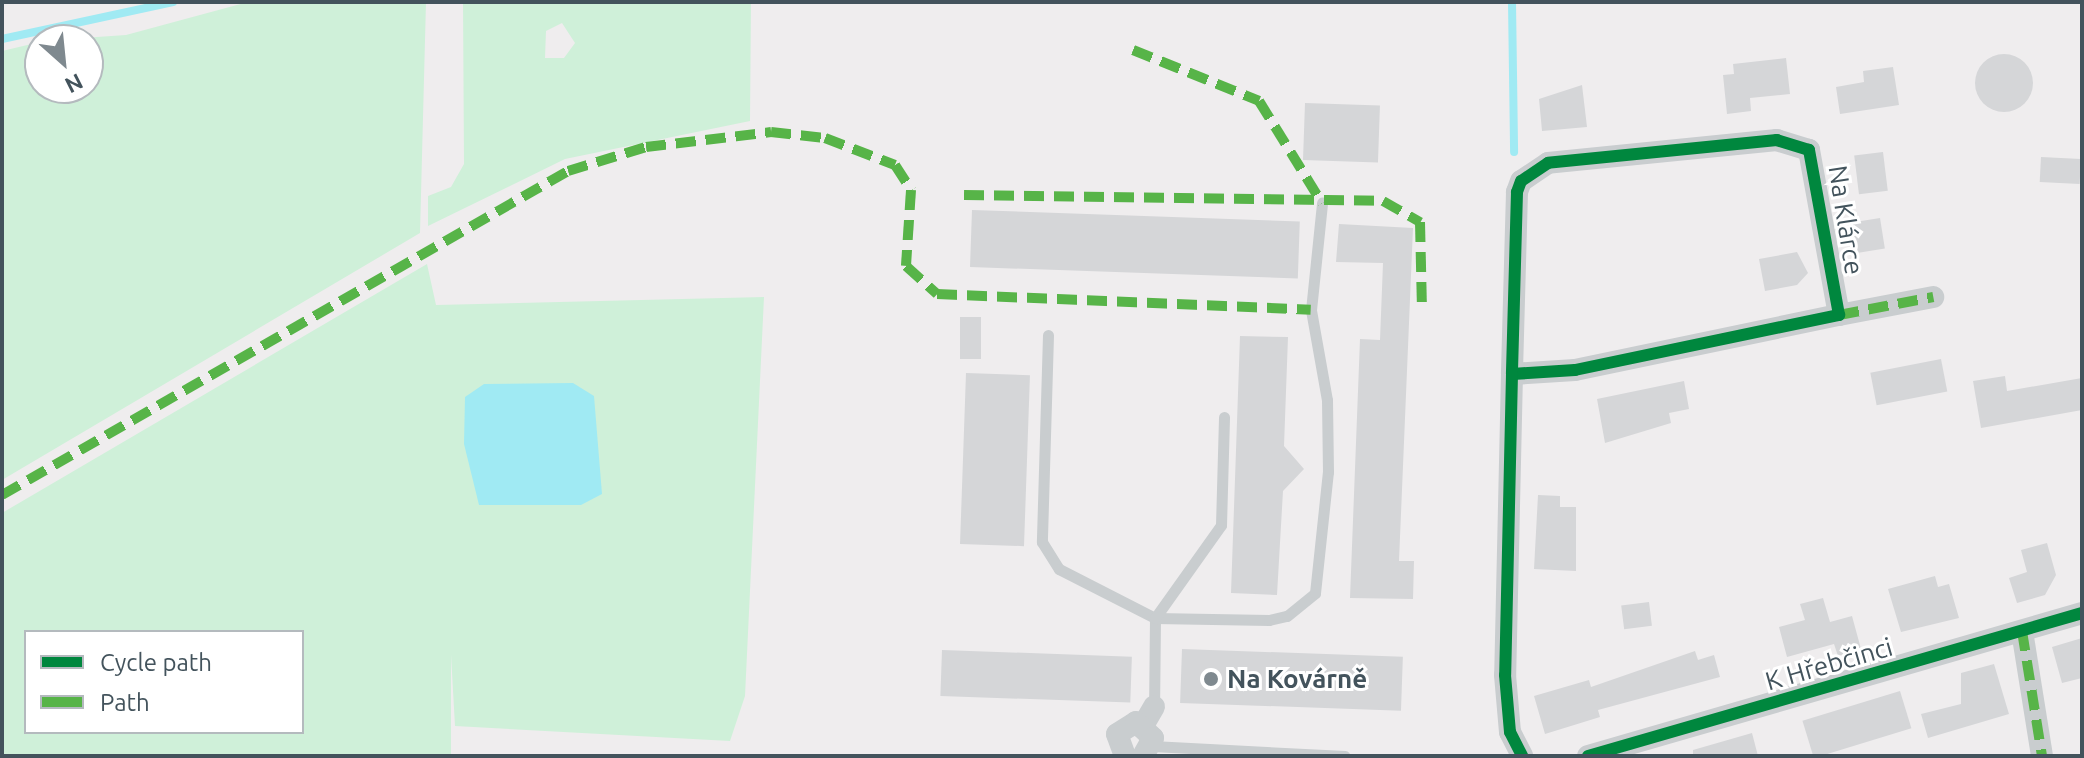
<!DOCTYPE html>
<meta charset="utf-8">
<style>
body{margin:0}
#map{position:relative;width:2084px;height:758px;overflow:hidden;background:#efedee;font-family:Ubuntu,sans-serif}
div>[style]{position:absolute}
.green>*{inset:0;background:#cff0d9}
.water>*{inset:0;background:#a0eaf3}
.stream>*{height:8px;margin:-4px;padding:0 4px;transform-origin:4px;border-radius:4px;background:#a0eaf3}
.building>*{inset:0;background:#d5d6d8;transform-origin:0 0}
.round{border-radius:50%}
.lane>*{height:11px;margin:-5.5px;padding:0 5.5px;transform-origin:5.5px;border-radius:5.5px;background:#c9cdcf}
.street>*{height:22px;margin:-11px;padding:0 11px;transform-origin:11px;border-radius:11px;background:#c9cdcf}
.quiet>*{height:10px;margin-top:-5px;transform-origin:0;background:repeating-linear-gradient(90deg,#57b448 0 20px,transparent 0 30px)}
.cycleway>*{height:12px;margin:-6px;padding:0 6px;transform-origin:6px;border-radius:6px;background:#00873e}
.dots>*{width:22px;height:22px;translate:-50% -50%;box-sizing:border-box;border:4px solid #fff;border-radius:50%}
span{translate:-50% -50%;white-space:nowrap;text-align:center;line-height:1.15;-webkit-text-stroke:6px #fff;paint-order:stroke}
.street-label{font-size:26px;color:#43535c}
.poi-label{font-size:26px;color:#43535c;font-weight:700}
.left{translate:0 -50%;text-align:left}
.frame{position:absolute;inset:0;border:4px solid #43535c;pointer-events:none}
.legend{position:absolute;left:24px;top:630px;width:280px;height:104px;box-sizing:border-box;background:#fff;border:2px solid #b4babe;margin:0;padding:10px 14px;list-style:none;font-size:24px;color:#43535c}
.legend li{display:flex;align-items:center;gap:16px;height:40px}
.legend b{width:40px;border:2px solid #b4babe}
.north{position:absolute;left:24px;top:24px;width:80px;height:80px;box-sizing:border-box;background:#fff;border:2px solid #b4babe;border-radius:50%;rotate:153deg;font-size:22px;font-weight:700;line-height:32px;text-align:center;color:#43535c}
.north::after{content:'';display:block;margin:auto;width:28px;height:36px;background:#7f898f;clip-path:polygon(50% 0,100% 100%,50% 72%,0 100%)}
</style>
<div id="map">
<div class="green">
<i style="clip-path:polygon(248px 2px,426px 2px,420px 233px,2px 480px,2px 51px,40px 42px,40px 88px,88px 88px,88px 40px,53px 40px,126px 35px)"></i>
<i style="clip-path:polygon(evenodd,463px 2px,751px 2px,750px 121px,565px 159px,428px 226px,428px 196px,451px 187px,464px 164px,463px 2px,562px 23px,575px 43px,564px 58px,545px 58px,546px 31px,562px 23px)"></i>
<i style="clip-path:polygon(evenodd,427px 264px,436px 305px,764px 297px,745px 696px,730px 741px,455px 726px,451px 655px,451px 756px,2px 756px,2px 513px,427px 264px,26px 632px,302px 632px,302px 732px,26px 732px,26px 632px)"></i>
</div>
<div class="water">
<i style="clip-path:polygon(573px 383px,594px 396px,602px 494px,581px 505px,479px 505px,464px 444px,465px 397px,484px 384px)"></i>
</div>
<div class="stream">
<i style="left:1512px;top:2px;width:150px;rotate:89.2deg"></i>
<i style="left:2px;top:39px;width:175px;rotate:-12.2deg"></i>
</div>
<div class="building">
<i class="round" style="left:1975px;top:54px;width:58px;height:58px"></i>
<i style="clip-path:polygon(1786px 58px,1790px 94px,1750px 98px,1751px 111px,1727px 114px,1723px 75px,1734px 74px,1733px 64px)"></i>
<i style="clip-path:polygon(1893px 67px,1899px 105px,1840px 114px,1836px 87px,1864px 82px,1863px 71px)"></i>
<i style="clip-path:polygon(1582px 85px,1587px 127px,1542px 131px,1539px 99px)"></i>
<i style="left:1305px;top:103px;width:75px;height:57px;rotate:2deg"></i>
<i style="left:1883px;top:152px;width:39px;height:29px;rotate:83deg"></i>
<i style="left:2041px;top:157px;width:40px;height:25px;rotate:3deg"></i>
<i style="left:972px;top:210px;width:328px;height:57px;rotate:2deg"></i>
<i style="left:1880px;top:218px;width:31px;height:33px;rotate:81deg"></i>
<i style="clip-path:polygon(1339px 224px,1413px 228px,1399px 561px,1414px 561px,1413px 599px,1350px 598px,1360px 339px,1380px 340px,1383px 263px,1336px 262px)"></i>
<i style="clip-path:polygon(1797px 252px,1808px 273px,1797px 285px,1765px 291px,1759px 259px)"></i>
<i style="left:960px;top:317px;width:21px;height:42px"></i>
<i style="clip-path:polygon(1240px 336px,1288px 337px,1284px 446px,1304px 469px,1283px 491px,1277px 595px,1231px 593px)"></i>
<i style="left:1941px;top:359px;width:33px;height:72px;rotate:79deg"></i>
<i style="left:966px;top:373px;width:64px;height:171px;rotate:2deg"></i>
<i style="clip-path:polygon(2005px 376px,2007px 391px,2082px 378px,2082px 410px,1981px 428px,1973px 381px)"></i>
<i style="clip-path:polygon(1684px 381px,1689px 409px,1669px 413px,1671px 423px,1605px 443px,1597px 399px)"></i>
<i style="clip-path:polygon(1538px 495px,1560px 496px,1560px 507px,1576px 507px,1576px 571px,1534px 569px)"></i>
<i style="clip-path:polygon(2047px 543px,2056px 575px,2045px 595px,2017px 603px,2009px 578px,2027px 572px,2021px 550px)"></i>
<i style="clip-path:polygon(1935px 576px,1938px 587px,1949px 584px,1959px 618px,1901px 632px,1888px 589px)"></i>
<i style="clip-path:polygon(1823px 598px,1830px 622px,1852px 616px,1861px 649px,1838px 656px,1834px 644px,1787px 657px,1779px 627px,1805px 620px,1800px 604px)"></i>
<i style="left:1649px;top:602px;width:24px;height:28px;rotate:83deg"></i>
<i style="clip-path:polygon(2082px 638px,2082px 678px,2062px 683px,2052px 647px)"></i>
<i style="left:1182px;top:649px;width:221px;height:54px;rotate:2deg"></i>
<i style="left:942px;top:650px;width:190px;height:46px;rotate:2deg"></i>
<i style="clip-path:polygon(1695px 651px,1698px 660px,1714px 655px,1720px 677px,1598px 710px,1600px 717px,1545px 734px,1534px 696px,1589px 680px,1591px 687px)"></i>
<i style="clip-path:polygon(1994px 664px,2009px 714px,1928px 738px,1921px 714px,1961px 704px,1961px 673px)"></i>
<i style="left:1900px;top:691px;width:39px;height:102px;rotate:73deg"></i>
<i style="clip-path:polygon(1752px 733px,1758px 756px,1693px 756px,1693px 750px)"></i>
</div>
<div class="lane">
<i style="left:1048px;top:335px;width:207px;rotate:91.7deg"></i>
<i style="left:1042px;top:542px;width:32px;rotate:58deg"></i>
<i style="left:1059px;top:569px;width:108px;rotate:27deg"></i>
<i style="left:1155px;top:618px;width:89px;rotate:90.6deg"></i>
<i style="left:1155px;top:618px;width:114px;rotate:1deg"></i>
<i style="left:1269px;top:620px;width:18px;rotate:-13deg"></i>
<i style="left:1287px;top:616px;width:36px;rotate:-39deg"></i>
<i style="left:1315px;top:593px;width:122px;rotate:-83.9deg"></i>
<i style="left:1328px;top:472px;width:72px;rotate:-90.8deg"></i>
<i style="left:1327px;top:400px;width:91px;rotate:-100.1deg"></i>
<i style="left:1311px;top:310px;width:108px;rotate:-84.1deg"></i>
<i style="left:1155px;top:618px;width:114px;rotate:-54.6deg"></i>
<i style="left:1221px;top:525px;width:108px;rotate:-88.4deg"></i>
<i style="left:1152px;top:746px;width:193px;rotate:3deg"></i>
</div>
<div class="street">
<i style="left:1839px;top:315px;width:96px;rotate:-10.8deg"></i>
<i style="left:1512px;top:374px;width:63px;rotate:-3.6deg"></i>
<i style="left:1575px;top:370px;width:270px;rotate:-11.8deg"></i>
<i style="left:1839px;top:315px;width:168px;rotate:-100.3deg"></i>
<i style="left:1809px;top:150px;width:34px;rotate:-163deg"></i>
<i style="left:1777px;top:140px;width:230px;rotate:174.3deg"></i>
<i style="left:1548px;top:163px;width:32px;rotate:146deg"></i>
<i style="left:1521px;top:181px;width:12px;rotate:110deg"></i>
<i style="left:1517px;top:192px;width:182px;rotate:91.6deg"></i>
<i style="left:1512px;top:374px;width:301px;rotate:91.3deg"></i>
<i style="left:1505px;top:675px;width:57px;rotate:85deg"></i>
<i style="left:1510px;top:732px;width:27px;rotate:63deg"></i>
<i style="left:2022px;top:631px;width:127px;rotate:80.9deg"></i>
<i style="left:1144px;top:724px;width:20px;rotate:-60deg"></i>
<i style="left:1125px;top:756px;width:23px;rotate:-110deg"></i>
<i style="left:1117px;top:734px;width:22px;rotate:-32deg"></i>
<i style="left:1136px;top:722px;width:23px;rotate:43deg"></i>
<i style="left:1153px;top:738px;width:21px;rotate:119deg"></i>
<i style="left:1588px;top:756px;width:514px;rotate:-16.14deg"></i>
</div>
<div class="quiet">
<i style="left:1133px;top:50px;width:136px;rotate:22deg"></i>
<i style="left:1259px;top:101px;width:120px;rotate:58.3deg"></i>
<i style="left:964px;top:195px;width:419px;rotate:0.8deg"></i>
<i style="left:1383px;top:201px;width:43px;rotate:29.6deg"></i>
<i style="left:1420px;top:222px;width:87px;rotate:88.7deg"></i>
<i style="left:1839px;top:315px;width:96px;rotate:-10.8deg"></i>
<i style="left:2px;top:495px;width:652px;rotate:-29.79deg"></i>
<i style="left:568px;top:171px;width:82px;rotate:-17.1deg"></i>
<i style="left:646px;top:147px;width:126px;rotate:-6.8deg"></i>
<i style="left:771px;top:132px;width:54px;rotate:6.3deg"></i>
<i style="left:825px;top:138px;width:75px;rotate:21.1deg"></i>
<i style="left:895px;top:165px;width:30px;rotate:57deg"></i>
<i style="left:911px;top:190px;width:76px;rotate:93.8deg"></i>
<i style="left:906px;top:266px;width:42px;rotate:42.1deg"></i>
<i style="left:937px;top:294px;width:374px;rotate:2.4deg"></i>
<i style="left:2022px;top:631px;width:127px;rotate:80.9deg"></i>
</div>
<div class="cycleway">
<i style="left:1512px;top:374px;width:63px;rotate:-3.6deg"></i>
<i style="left:1575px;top:370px;width:270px;rotate:-11.8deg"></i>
<i style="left:1839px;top:315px;width:168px;rotate:-100.3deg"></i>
<i style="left:1809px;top:150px;width:34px;rotate:-163deg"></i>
<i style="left:1777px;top:140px;width:230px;rotate:174.3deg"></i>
<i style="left:1548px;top:163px;width:32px;rotate:146deg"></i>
<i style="left:1521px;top:181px;width:12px;rotate:110deg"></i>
<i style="left:1517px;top:192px;width:182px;rotate:91.6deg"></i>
<i style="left:1512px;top:374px;width:301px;rotate:91.3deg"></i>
<i style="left:1505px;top:675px;width:57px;rotate:85deg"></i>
<i style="left:1510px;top:732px;width:27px;rotate:63deg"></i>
<i style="left:1588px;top:756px;width:514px;rotate:-16.14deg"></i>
</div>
<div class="dots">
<i style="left:1211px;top:679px;background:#7f898f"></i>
</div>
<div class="street-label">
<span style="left:1846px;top:220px;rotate:81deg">Na Klárce</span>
<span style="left:1829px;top:664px;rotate:-16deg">K Hřebčinci</span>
</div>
<div class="poi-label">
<span class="left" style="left:1227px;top:679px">Na Kovárně</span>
</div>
<div class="frame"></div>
<ul class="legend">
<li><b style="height:10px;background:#00873e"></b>Cycle path</li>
<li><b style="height:10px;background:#57b448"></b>Path</li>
</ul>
<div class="north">N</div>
</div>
